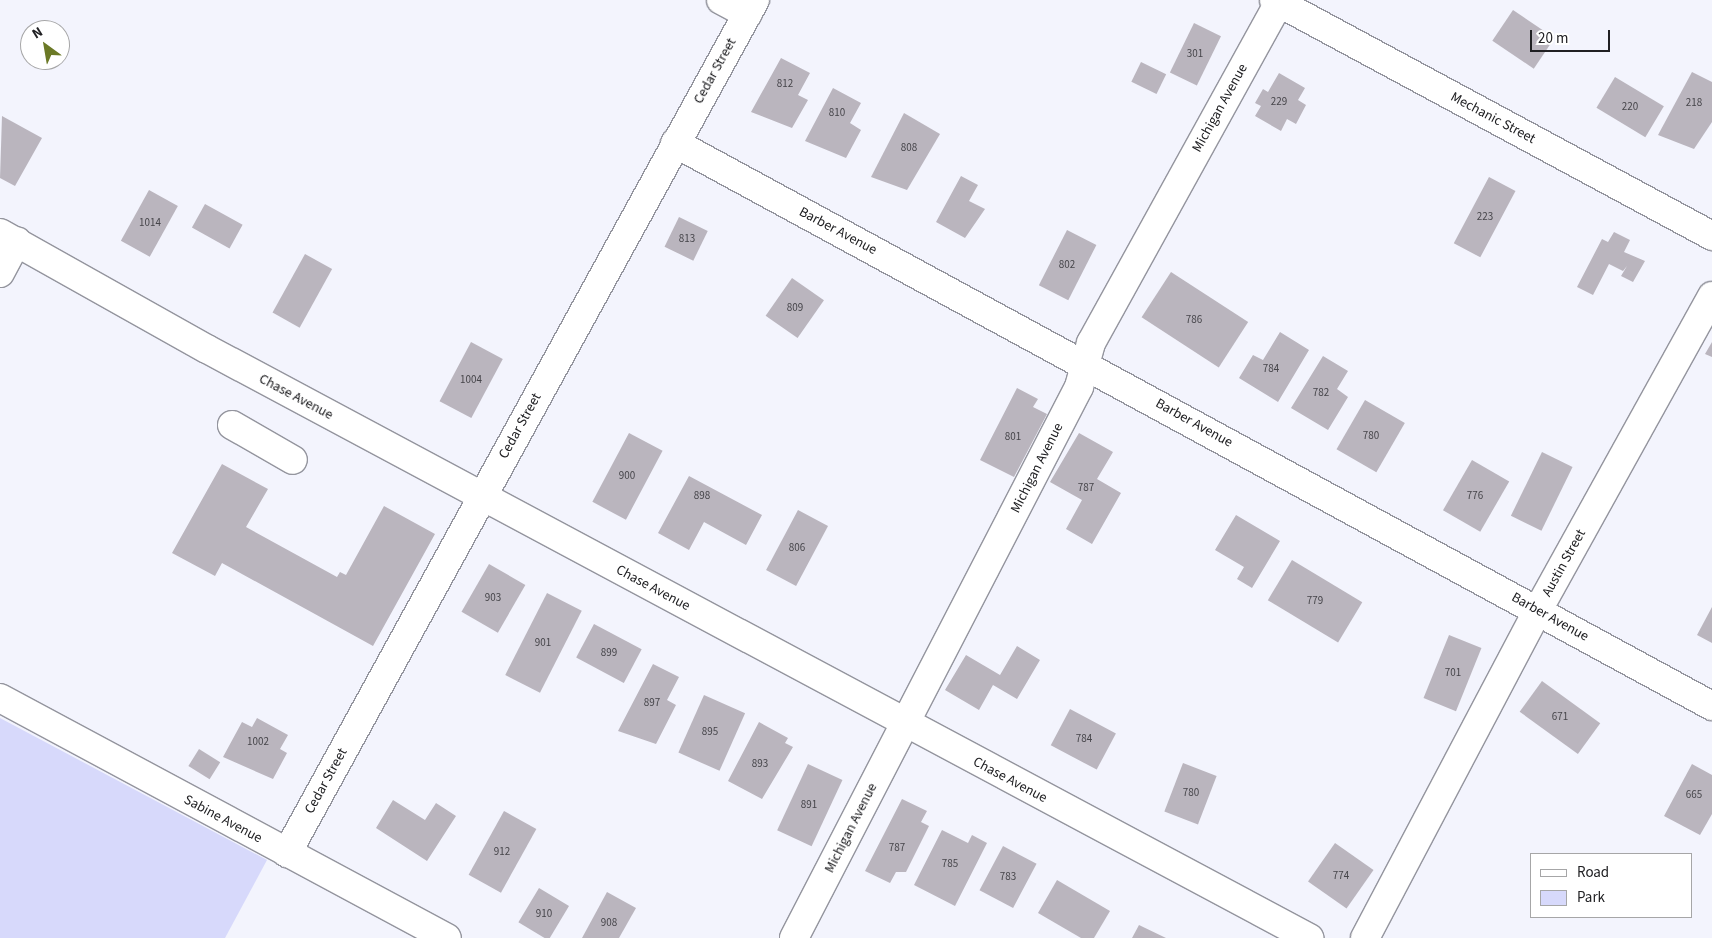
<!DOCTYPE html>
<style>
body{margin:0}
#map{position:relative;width:1712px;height:938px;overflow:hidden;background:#f3f4fd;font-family:"Source Sans 3",sans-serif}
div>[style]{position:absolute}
.green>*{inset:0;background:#d7d9fb}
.building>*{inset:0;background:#bab5be;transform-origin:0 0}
.roads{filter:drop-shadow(1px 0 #94959e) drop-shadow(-1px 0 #94959e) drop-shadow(0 1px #94959e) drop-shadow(0 -1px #94959e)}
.minor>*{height:28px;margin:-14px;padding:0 14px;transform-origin:14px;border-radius:14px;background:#fff}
span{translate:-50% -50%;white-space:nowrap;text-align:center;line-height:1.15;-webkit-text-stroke:4.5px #fff;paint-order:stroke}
.number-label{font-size:11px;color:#46454a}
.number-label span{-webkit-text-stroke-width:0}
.street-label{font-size:14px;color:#202023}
.legend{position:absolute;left:1530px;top:853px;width:162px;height:65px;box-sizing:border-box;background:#fff;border:1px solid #a6a6a7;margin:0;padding:6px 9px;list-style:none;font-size:15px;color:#202023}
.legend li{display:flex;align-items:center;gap:10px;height:25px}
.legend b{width:25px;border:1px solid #a6a6a7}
.north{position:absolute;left:20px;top:20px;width:50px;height:50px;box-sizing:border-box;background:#fff;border:1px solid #a6a6a7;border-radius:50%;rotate:328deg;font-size:14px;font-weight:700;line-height:20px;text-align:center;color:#202023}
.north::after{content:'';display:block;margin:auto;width:18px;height:22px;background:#6b7926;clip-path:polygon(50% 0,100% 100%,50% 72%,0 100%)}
.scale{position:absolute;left:1530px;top:30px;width:80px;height:22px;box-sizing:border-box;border:2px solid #202023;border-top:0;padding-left:6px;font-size:15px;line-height:18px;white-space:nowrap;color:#202023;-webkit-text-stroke:4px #fff;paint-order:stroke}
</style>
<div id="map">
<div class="green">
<i style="clip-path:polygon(0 718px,267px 860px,225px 938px,0 938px)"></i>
</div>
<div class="building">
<i style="left:1513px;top:10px;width:50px;height:37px;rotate:34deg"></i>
<i style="left:1194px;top:23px;width:30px;height:55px;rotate:26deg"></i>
<i style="clip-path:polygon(781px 58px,810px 73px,798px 95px,808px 100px,792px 128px,751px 112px)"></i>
<i style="left:1141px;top:62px;width:28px;height:22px;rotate:26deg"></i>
<i style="clip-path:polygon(1692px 72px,1712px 82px,1712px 122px,1694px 149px,1658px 135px)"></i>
<i style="clip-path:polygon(1279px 73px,1305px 88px,1298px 100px,1306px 105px,1296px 124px,1287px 119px,1281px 131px,1255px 116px,1261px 106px,1255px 103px,1263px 89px,1268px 92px)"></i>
<i style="left:1615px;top:77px;width:57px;height:36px;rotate:31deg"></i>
<i style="clip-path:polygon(833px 88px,861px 103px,850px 123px,861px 130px,846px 158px,805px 141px)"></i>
<i style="clip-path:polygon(904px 113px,940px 134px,907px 190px,871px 177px)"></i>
<i style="clip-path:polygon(2px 116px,42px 138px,15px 186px,0 178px)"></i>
<i style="clip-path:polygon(961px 176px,978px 185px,969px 201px,985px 209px,965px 238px,936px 222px)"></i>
<i style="left:1489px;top:177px;width:30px;height:75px;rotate:28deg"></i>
<i style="left:149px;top:190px;width:33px;height:58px;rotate:29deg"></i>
<i style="left:205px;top:204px;width:43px;height:27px;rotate:29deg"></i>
<i style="left:679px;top:217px;width:32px;height:33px;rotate:26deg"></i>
<i style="left:1067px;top:230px;width:33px;height:62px;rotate:27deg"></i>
<i style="clip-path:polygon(1614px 232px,1630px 240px,1624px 252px,1645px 261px,1633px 282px,1621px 276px,1627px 266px,1623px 271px,1609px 264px,1593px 295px,1577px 287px,1602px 239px,1608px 242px)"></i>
<i style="left:305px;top:254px;width:31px;height:67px;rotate:29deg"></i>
<i style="left:1171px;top:272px;width:92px;height:54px;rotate:33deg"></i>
<i style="left:792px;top:278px;width:39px;height:46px;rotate:35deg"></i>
<i style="clip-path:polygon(1280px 332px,1309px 350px,1278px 402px,1239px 378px,1253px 355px,1263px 360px)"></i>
<i style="left:471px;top:342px;width:36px;height:67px;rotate:28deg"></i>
<i style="clip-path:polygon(1712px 342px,1712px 357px,1705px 354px)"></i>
<i style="clip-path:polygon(1323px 356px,1348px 371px,1337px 389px,1348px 397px,1328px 430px,1291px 408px)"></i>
<i style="clip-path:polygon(1017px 388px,1038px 399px,1033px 407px,1047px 414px,1014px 477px,980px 460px)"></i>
<i style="left:1365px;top:400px;width:46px;height:57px;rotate:30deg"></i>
<i style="left:629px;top:433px;width:38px;height:78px;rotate:28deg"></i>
<i style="clip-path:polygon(1079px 433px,1113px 452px,1097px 479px,1121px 493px,1092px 544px,1066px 529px,1082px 500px,1050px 482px)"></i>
<i style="left:1542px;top:452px;width:34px;height:71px;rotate:26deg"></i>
<i style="left:1472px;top:460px;width:43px;height:58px;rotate:30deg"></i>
<i style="clip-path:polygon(222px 464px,268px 489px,246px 527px,337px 577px,340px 572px,346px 575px,384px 506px,435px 534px,373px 646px,222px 563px,215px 576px,172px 553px)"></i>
<i style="clip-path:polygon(689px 476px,762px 515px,746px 545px,704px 522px,689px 550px,658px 533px)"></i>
<i style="left:798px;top:510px;width:34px;height:68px;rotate:28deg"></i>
<i style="clip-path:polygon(1236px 515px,1280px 541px,1252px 588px,1237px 579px,1244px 567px,1215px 550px)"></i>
<i style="left:1292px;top:560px;width:82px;height:47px;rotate:31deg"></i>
<i style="left:489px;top:564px;width:42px;height:55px;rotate:30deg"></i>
<i style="left:547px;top:593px;width:39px;height:92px;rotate:27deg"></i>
<i style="clip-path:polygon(1712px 607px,1712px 643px,1697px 635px)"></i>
<i style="left:594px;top:624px;width:54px;height:38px;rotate:28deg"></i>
<i style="left:1449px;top:635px;width:35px;height:68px;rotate:22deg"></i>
<i style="clip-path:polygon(1017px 646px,1040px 660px,1017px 699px,993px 685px,979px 710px,945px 690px,966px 655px,1000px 675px)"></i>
<i style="clip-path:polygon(653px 664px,679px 677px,667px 700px,676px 705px,656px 744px,618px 731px)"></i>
<i style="left:1542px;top:681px;width:72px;height:38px;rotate:36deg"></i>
<i style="left:704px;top:695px;width:45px;height:63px;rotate:24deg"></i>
<i style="left:1070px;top:709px;width:52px;height:41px;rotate:28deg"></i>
<i style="clip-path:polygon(257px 718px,288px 735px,280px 749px,287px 753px,273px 779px,223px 757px,242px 722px,252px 727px)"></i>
<i style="clip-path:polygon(759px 722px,788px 738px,785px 743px,793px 747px,762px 799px,728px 781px)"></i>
<i style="left:199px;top:749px;width:25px;height:20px;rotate:32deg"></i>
<i style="left:1183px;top:763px;width:36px;height:52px;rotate:21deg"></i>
<i style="left:808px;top:764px;width:38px;height:73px;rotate:25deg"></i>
<i style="clip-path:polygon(1692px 764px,1712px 775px,1712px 814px,1700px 835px,1664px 816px)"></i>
<i style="clip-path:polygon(902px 799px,927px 811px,921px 822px,929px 826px,906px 872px,896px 872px,890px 883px,865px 871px)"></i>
<i style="clip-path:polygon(393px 800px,425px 820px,436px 803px,456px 816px,427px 861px,376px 828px)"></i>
<i style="left:504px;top:811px;width:37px;height:73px;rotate:29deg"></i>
<i style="clip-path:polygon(942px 830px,968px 843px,972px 835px,987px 843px,955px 906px,914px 885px)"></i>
<i style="left:1335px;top:843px;width:47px;height:47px;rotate:35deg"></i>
<i style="left:1003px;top:846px;width:38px;height:50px;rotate:28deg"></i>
<i style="clip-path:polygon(1057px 880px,1110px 911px,1094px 938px,1081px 938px,1038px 913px)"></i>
<i style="left:539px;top:888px;width:35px;height:40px;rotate:31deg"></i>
<i style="clip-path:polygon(607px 892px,636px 908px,619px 938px,582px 938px)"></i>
<i style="clip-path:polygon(1139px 925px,1166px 938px,1132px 938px)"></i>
</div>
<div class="roads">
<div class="minor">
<i style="left:721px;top:0;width:30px;rotate:28deg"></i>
<i style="left:1274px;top:0;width:498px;rotate:28.3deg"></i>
<i style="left:675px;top:143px;width:1180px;rotate:28.5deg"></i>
<i style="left:0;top:233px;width:237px;rotate:29.3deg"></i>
<i style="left:207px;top:349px;width:1250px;rotate:28.12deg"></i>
<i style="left:0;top:273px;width:36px;rotate:-62deg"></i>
<i style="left:232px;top:425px;width:70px;rotate:29.8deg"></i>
<i style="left:0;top:698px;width:507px;rotate:28.23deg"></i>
<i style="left:287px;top:853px;width:973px;rotate:-61.25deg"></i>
<i style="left:794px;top:938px;width:620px;rotate:-62.65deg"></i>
<i style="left:1079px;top:387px;width:46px;rotate:-74.7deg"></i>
<i style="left:1091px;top:343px;width:392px;rotate:-61.1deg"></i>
<i style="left:1365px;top:938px;width:371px;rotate:-62.2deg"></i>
<i style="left:1538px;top:610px;width:359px;rotate:-61deg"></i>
</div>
</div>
<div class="number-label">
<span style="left:1195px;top:54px">301</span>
<span style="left:785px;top:84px">812</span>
<span style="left:1279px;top:102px">229</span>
<span style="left:1694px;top:103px">218</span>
<span style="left:1630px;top:107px">220</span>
<span style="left:837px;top:113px">810</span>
<span style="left:909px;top:148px">808</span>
<span style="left:1485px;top:217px">223</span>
<span style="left:150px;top:223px">1014</span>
<span style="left:687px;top:239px">813</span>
<span style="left:1067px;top:265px">802</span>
<span style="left:795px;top:308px">809</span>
<span style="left:1194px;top:320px">786</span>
<span style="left:1271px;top:369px">784</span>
<span style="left:471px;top:380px">1004</span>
<span style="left:1321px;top:393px">782</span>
<span style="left:1371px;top:436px">780</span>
<span style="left:1013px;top:437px">801</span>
<span style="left:627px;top:476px">900</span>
<span style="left:1086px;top:488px">787</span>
<span style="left:702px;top:496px">898</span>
<span style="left:1475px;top:496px">776</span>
<span style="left:797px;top:548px">806</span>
<span style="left:493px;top:598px">903</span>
<span style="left:1315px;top:601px">779</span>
<span style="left:543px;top:643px">901</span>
<span style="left:609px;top:653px">899</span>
<span style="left:1453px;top:673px">701</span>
<span style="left:652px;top:703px">897</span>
<span style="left:1560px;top:717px">671</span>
<span style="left:710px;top:732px">895</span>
<span style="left:1084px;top:739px">784</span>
<span style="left:258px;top:742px">1002</span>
<span style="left:760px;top:764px">893</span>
<span style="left:1191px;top:793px">780</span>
<span style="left:1694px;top:795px">665</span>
<span style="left:809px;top:805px">891</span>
<span style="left:897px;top:848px">787</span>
<span style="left:502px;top:852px">912</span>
<span style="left:950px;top:864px">785</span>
<span style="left:1341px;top:876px">774</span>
<span style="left:1008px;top:877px">783</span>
<span style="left:544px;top:914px">910</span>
<span style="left:609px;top:923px">908</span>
</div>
<div class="street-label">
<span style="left:715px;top:71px;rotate:-61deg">Cedar Street</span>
<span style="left:1220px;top:108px;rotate:-61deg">Michigan Avenue</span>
<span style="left:1493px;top:118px;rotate:28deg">Mechanic Street</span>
<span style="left:838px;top:231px;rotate:28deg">Barber Avenue</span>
<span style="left:296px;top:397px;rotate:28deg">Chase Avenue</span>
<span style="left:1194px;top:423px;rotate:29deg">Barber Avenue</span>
<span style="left:520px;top:426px;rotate:-61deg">Cedar Street</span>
<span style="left:1037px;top:468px;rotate:-63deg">Michigan Avenue</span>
<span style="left:1564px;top:563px;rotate:-61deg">Austin Street</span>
<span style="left:653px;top:588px;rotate:28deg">Chase Avenue</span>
<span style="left:1550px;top:617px;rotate:29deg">Barber Avenue</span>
<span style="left:1010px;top:780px;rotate:28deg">Chase Avenue</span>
<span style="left:326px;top:781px;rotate:-61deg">Cedar Street</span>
<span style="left:223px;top:819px;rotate:28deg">Sabine Avenue</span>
<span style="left:851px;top:828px;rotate:-63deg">Michigan Avenue</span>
</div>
<ul class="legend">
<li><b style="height:6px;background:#fff"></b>Road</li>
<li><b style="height:14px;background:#d7d9fb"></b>Park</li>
</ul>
<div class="north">N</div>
<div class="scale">20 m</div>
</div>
